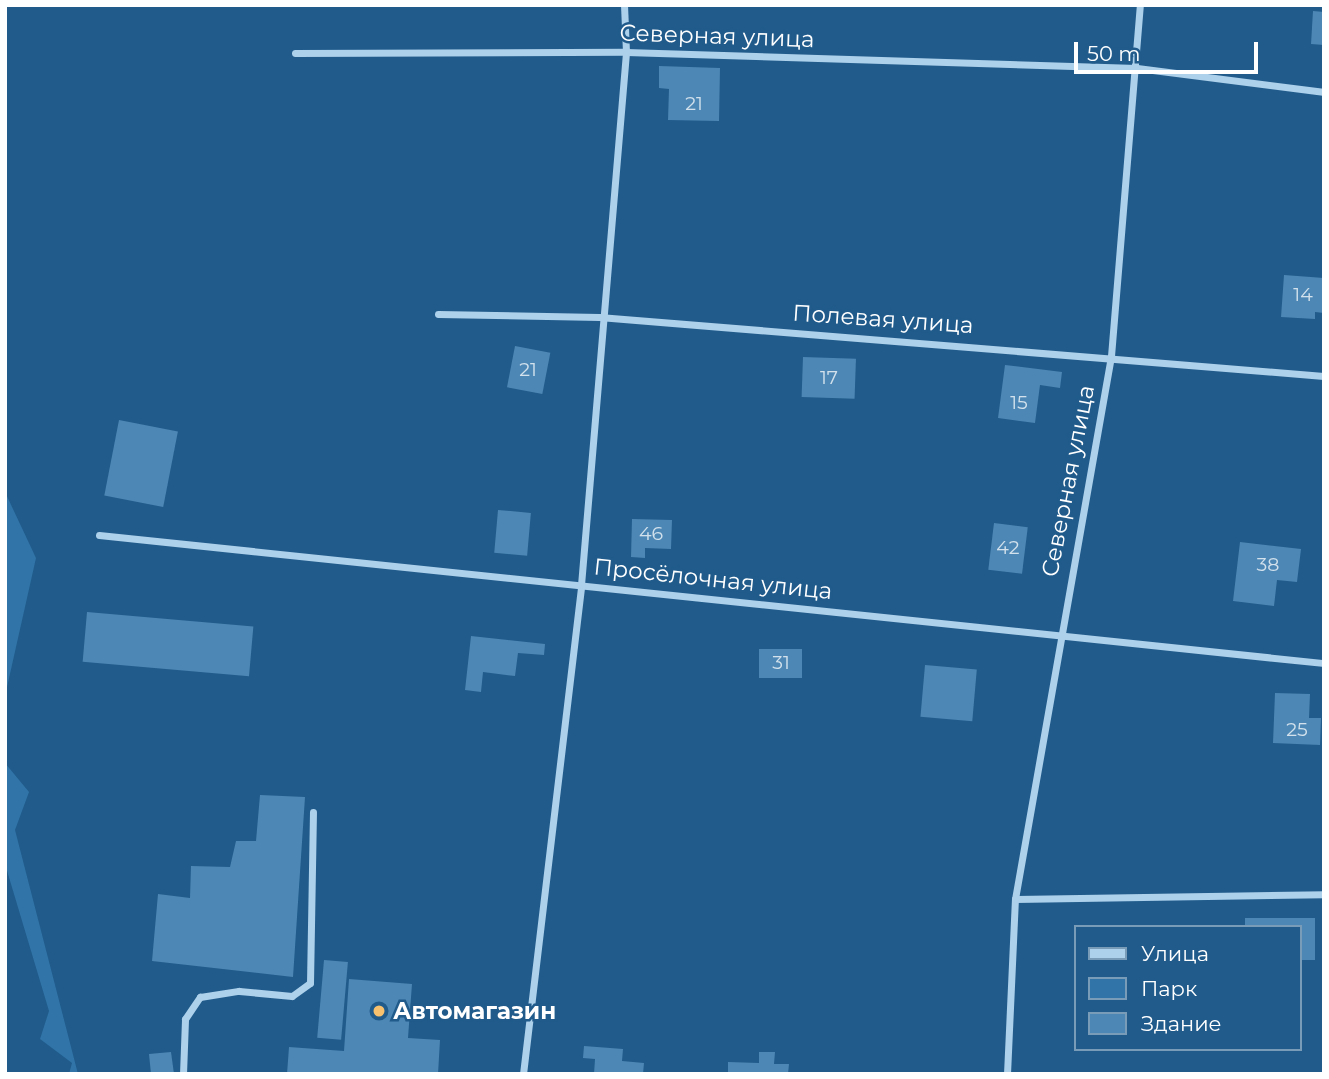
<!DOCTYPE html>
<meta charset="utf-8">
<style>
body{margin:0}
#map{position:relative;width:1329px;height:1079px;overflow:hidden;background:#205b8b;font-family:Montserrat,sans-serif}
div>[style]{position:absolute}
.green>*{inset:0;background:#3174a7}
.building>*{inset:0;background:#4d87b5;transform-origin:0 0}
.minor>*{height:7px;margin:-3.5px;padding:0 3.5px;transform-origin:3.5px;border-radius:3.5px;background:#add0eb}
.dots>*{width:19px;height:19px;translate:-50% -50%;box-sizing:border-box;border:4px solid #205b8b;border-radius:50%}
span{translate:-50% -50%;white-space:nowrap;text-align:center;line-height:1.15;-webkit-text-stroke:5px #205b8b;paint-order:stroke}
.number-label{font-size:19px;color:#d2e1ec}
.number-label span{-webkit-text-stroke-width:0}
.street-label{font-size:23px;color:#fff}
.poi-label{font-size:23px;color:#fff;font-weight:700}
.left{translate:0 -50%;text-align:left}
.frame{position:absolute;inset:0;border:7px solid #fff;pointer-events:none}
.legend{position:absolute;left:1074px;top:925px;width:228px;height:126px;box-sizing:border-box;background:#205b8b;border:2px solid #799db9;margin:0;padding:9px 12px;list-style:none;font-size:21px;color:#fff}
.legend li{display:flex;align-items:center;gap:14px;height:35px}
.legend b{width:35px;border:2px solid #799db9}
.scale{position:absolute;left:1074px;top:42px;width:184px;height:32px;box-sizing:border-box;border:4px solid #fff;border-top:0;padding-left:9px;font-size:21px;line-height:24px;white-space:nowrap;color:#fff;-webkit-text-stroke:5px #205b8b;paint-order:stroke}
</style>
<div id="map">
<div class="green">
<i style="clip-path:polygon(5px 492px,36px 558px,5px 696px)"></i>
<i style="clip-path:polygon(5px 763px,29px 792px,15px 830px,78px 1074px,69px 1074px,72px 1063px,40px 1039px,49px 1011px,5px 864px)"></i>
</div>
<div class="building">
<i style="clip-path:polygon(1313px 11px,1324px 12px,1324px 45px,1311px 44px)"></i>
<i style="clip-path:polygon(659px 66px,720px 68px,719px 121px,668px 120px,669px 89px,659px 88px)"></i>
<i style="clip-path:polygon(1284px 275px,1324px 278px,1324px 313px,1315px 312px,1315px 319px,1281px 317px)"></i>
<i style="left:515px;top:346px;width:36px;height:42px;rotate:11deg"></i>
<i style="left:803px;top:357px;width:53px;height:40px;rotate:2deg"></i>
<i style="clip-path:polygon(1005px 365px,1062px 372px,1060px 388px,1040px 385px,1035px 423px,998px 418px)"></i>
<i style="left:119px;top:420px;width:60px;height:77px;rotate:11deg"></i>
<i style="left:498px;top:510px;width:33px;height:43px;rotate:5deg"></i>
<i style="clip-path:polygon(632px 519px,672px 520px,671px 549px,645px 548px,645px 558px,631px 557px)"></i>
<i style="left:994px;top:523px;width:34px;height:47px;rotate:7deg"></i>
<i style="clip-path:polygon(1240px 542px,1301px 549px,1297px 582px,1277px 580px,1274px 606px,1233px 601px)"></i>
<i style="left:87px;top:612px;width:167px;height:50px;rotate:5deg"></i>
<i style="clip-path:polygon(471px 636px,545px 644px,544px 655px,518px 653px,515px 676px,483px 672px,481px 692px,465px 690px)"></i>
<i style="left:759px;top:649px;width:43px;height:29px"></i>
<i style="left:925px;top:665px;width:52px;height:52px;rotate:5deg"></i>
<i style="clip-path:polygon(1275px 693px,1310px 694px,1309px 718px,1321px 718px,1320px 745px,1273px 743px)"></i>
<i style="clip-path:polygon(260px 795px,305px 797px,293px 977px,152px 961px,158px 894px,190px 898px,191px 866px,230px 867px,236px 841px,256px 841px)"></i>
<i style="clip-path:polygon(1245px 918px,1315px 918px,1315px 960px,1299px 960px,1299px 927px,1245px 927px)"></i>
<i style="left:324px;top:960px;width:24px;height:78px;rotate:5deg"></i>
<i style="clip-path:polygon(349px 979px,412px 984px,408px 1038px,440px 1040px,438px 1074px,287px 1074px,289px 1047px,344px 1051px)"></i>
<i style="clip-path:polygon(584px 1046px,623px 1049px,622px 1061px,644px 1063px,643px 1074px,594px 1074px,595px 1059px,583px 1058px)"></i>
<i style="clip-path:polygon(171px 1052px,174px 1074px,151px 1074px,149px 1054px)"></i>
<i style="clip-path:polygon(759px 1052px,775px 1052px,774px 1064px,789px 1064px,788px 1074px,728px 1074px,728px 1062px,759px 1063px)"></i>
</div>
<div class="minor">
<i style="left:295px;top:53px;width:331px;rotate:-0.2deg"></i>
<i style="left:626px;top:52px;width:511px;rotate:1.79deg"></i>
<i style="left:1137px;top:68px;width:189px;rotate:7.3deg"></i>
<i style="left:438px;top:314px;width:161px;rotate:1.1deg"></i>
<i style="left:599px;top:317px;width:727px;rotate:4.65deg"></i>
<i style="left:99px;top:535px;width:1232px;rotate:5.97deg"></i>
<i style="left:1015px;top:899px;width:309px;rotate:-0.9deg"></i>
<i style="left:183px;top:1074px;width:55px;rotate:-87.9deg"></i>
<i style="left:185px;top:1019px;width:27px;rotate:-56deg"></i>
<i style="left:200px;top:997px;width:39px;rotate:-9deg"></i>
<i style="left:239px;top:991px;width:53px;rotate:5.4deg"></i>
<i style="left:292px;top:996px;width:22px;rotate:-36deg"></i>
<i style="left:310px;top:983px;width:171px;rotate:-89deg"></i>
<i style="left:523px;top:1074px;width:492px;rotate:-83.2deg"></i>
<i style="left:581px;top:585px;width:535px;rotate:-85.17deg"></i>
<i style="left:626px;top:52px;width:47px;rotate:-92.4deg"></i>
<i style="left:1007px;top:1074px;width:175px;rotate:-87.4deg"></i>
<i style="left:1015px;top:899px;width:551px;rotate:-79.97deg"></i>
<i style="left:1111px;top:356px;width:352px;rotate:-85.3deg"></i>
</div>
<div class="dots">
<i style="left:379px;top:1011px;background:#f8c16e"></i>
</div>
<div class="number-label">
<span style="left:694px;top:104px">21</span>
<span style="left:1303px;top:295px">14</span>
<span style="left:528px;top:370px">21</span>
<span style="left:829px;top:378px">17</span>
<span style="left:1019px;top:403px">15</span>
<span style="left:651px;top:534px">46</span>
<span style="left:1008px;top:548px">42</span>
<span style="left:1268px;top:565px">38</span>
<span style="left:781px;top:663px">31</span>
<span style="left:1297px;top:730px">25</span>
</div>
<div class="street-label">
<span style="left:717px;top:36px;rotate:2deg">Северная улица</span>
<span style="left:883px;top:319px;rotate:4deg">Полевая улица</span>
<span style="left:1068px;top:481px;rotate:-79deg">Северная улица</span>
<span style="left:713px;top:579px;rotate:6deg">Просёлочная улица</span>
</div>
<div class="poi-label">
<span class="left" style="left:393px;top:1011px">Автомагазин</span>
</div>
<div class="frame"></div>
<ul class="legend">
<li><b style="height:9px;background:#add0eb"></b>Улица</li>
<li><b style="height:19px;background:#3174a7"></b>Парк</li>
<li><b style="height:19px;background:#4d87b5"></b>Здание</li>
</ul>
<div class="scale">50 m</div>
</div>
